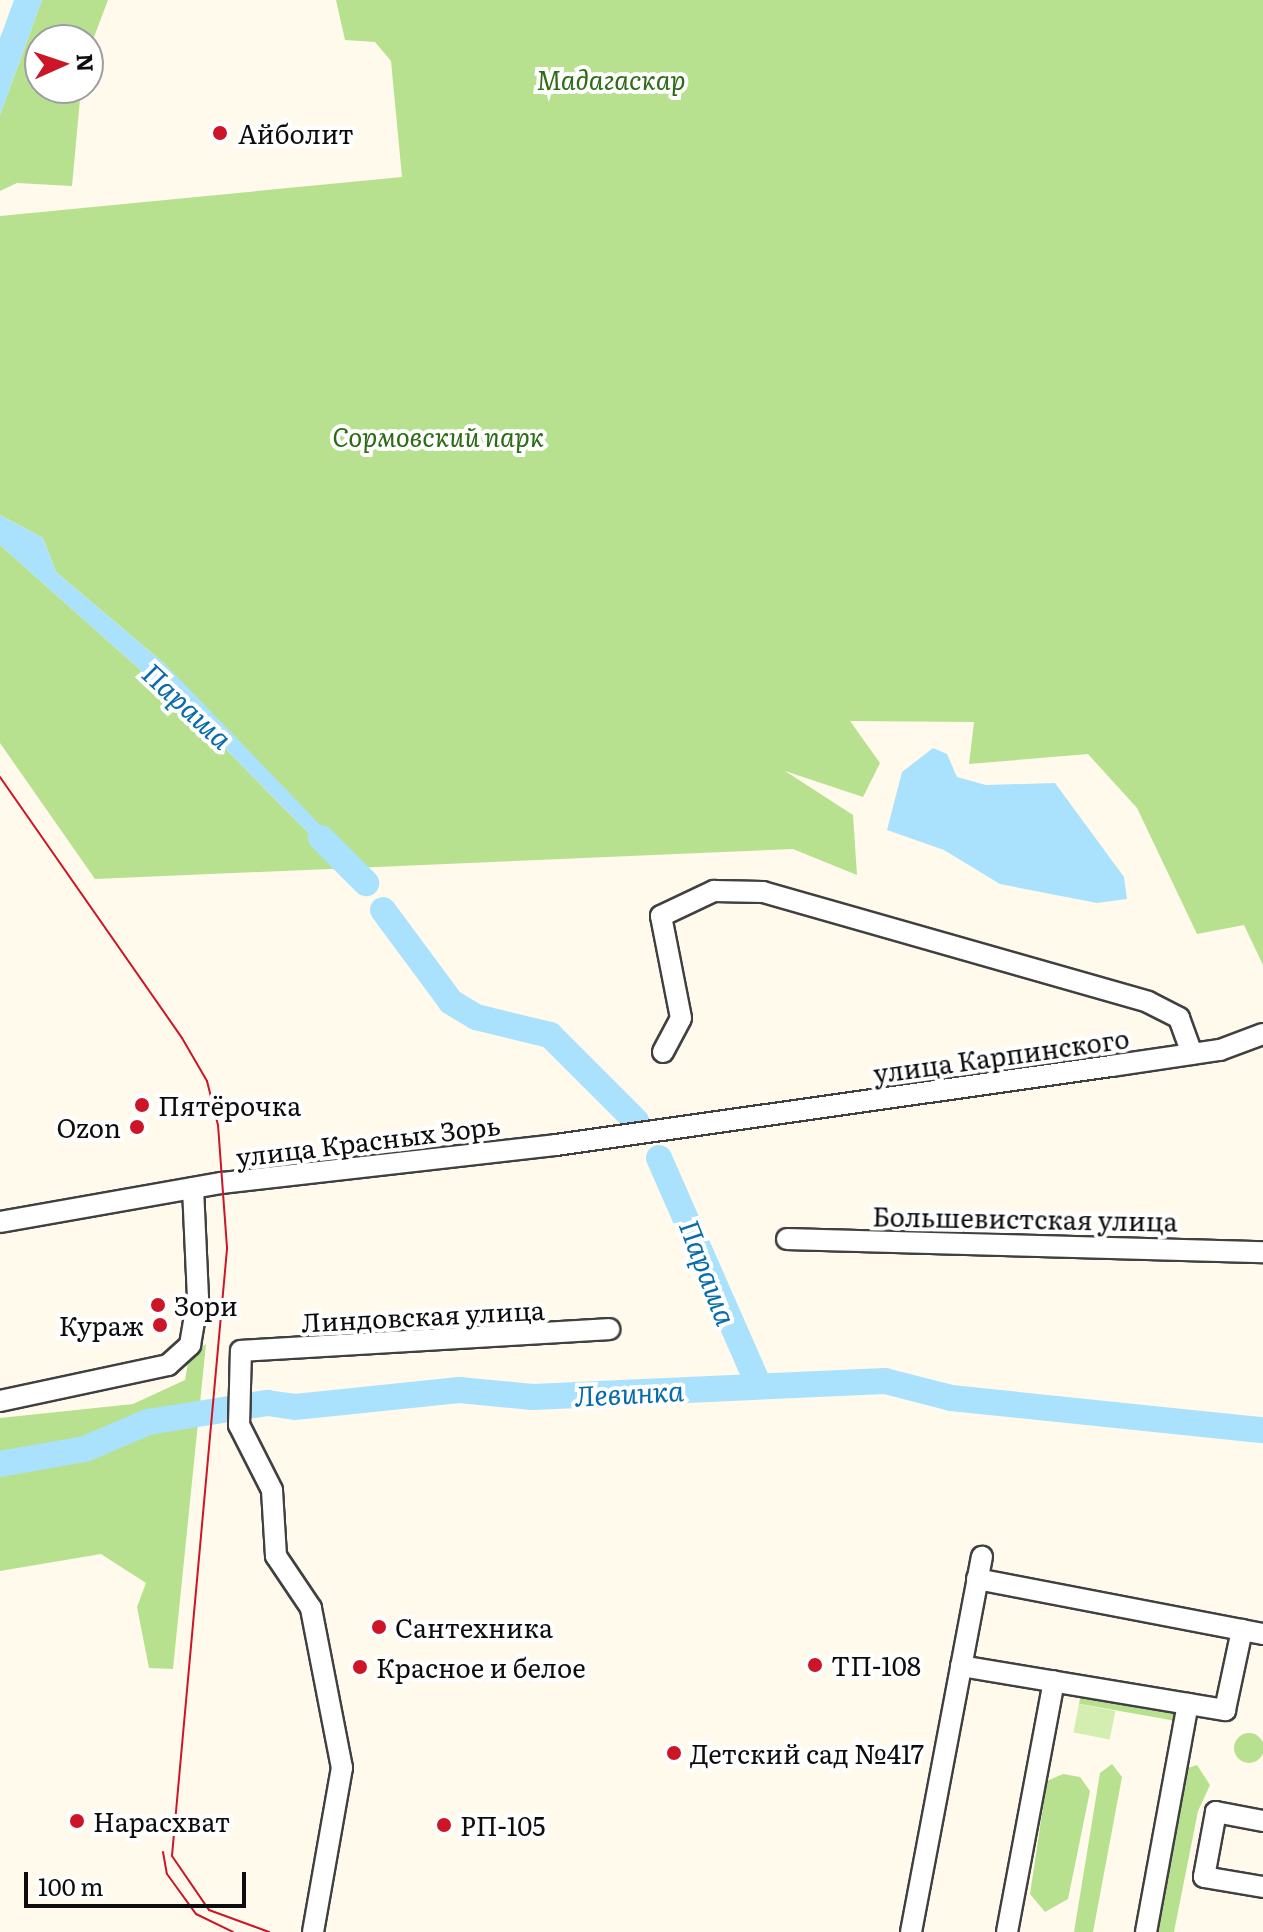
<!DOCTYPE html>
<meta charset="utf-8">
<style>
body{margin:0}
#map{position:relative;width:1263px;height:1932px;overflow:hidden;background:#fffaec;font-family:Literata,serif}
div>[style]{position:absolute}
.green>*{inset:0;background:#d4eeb1;transform-origin:0 0}
.forest>*{inset:0;background:#b7e18f;transform-origin:0 0}
.round{border-radius:50%}
.water>*{inset:0;background:#aae2fd}
.river>*{height:26px;margin:-13px;padding:0 13px;transform-origin:13px;border-radius:13px;background:#aae2fd}
.roads{filter:drop-shadow(2px 0 #404040) drop-shadow(-2px 0 #404040) drop-shadow(0 2px #404040) drop-shadow(0 -2px #404040)}
.minor>*{height:20px;margin:-10px;padding:0 10px;transform-origin:10px;border-radius:10px;background:#fff}
.tram>*{height:2px;margin:-1px;padding:0 1px;transform-origin:1px;border-radius:1px;background:#cc1527}
.dots>*{width:22px;height:22px;translate:-50% -50%;box-sizing:border-box;border:4px solid #fff;border-radius:50%}
span{translate:-50% -50%;white-space:nowrap;text-align:center;line-height:1.15;-webkit-text-stroke:8px #fff;paint-order:stroke}
.park-label{font-size:26px;color:#2c6c16;font-style:italic}
.poi-label{font-size:26px;color:#0d0d0d}
.left{translate:0 -50%;text-align:left}
.right{translate:-100% -50%;text-align:right}
.street-label{font-size:26px;color:#0d0d0d}
.water-label{font-size:28px;color:#086cac;font-style:italic}
.north{position:absolute;left:24px;top:24px;width:80px;height:80px;box-sizing:border-box;background:#fff;border:2px solid #9e9e9e;border-radius:50%;rotate:87deg;font-size:22px;font-weight:700;line-height:32px;text-align:center;color:#0d0d0d}
.north::after{content:'';display:block;margin:auto;width:28px;height:36px;background:#cc1527;clip-path:polygon(50% 0,100% 100%,50% 72%,0 100%)}
.scale{position:absolute;left:24px;top:1872px;width:222px;height:36px;box-sizing:border-box;border:4px solid #0d0d0d;border-top:0;padding-left:10px;font-size:24px;line-height:28px;white-space:nowrap;color:#0d0d0d;-webkit-text-stroke:6px #fff;paint-order:stroke}
</style>
<div id="map">
<div class="green">
<i style="left:1079px;top:1704px;width:37px;height:29px;rotate:11deg"></i>
</div>
<div class="forest">
<i style="clip-path:polygon(42px 0,108px 0,88px 53px,88px 40px,40px 40px,40px 88px,81px 88px,72px 186px,17px 183px,0 191px,0 115px)"></i>
<i style="clip-path:polygon(336px 0,1263px 0,1263px 965px,1244px 925px,1197px 934px,1137px 808px,1088px 754px,969px 764px,974px 722px,850px 721px,880px 763px,863px 797px,785px 771px,853px 815px,857px 875px,793px 849px,95px 879px,0 743px,0 545px,199px 722px,337px 862px,166px 665px,56px 572px,43px 538px,0 515px,0 216px,402px 177px,391px 61px,375px 42px,345px 40px)"></i>
<i style="clip-path:polygon(206px 1344px,173px 1669px,149px 1668px,137px 1607px,146px 1583px,101px 1554px,0 1571px,0 1418px,133px 1404px,185px 1380px,189px 1357px)"></i>
<i style="left:1081px;top:1693px;width:97px;height:11px;rotate:10deg"></i>
<i class="round" style="left:1234px;top:1733px;width:30px;height:30px"></i>
<i style="clip-path:polygon(1112px 1764px,1122px 1777px,1093px 1932px,1074px 1932px,1100px 1773px)"></i>
<i style="clip-path:polygon(1197px 1765px,1210px 1785px,1198px 1811px,1174px 1932px,1153px 1932px,1185px 1769px)"></i>
<i style="clip-path:polygon(1063px 1774px,1080px 1777px,1090px 1791px,1068px 1899px,1045px 1912px,1030px 1894px,1047px 1781px)"></i>
</div>
<div class="water">
<i style="clip-path:polygon(14px 0,42px 0,0 115px,0 38px)"></i>
<i style="clip-path:polygon(0 515px,43px 538px,56px 572px,166px 665px,355px 861px,337px 862px,199px 722px,0 545px)"></i>
<i style="clip-path:polygon(933px 748px,947px 754px,957px 777px,986px 785px,1055px 783px,1124px 877px,1127px 899px,1097px 903px,1000px 884px,944px 850px,887px 830px,902px 772px)"></i>
</div>
<div class="river">
<i style="left:321px;top:838px;width:64px;rotate:45deg"></i>
<i style="left:383px;top:910px;width:114px;rotate:53.5deg"></i>
<i style="left:451px;top:1002px;width:29px;rotate:31deg"></i>
<i style="left:476px;top:1017px;width:76px;rotate:13.7deg"></i>
<i style="left:550px;top:1035px;width:122px;rotate:45deg"></i>
<i style="left:659px;top:1158px;width:249px;rotate:66.3deg"></i>
<i style="left:0;top:1464px;width:86px;rotate:-10deg"></i>
<i style="left:85px;top:1449px;width:69px;rotate:-23.2deg"></i>
<i style="left:148px;top:1422px;width:121px;rotate:-9.1deg"></i>
<i style="left:267px;top:1403px;width:28px;rotate:8deg"></i>
<i style="left:295px;top:1407px;width:165px;rotate:-5.9deg"></i>
<i style="left:459px;top:1390px;width:74px;rotate:5.4deg"></i>
<i style="left:533px;top:1397px;width:352px;rotate:-2.6deg"></i>
<i style="left:885px;top:1381px;width:68px;rotate:14.4deg"></i>
<i style="left:951px;top:1398px;width:314px;rotate:5.9deg"></i>
</div>
<div class="roads">
<div class="minor">
<i style="left:663px;top:1052px;width:38px;rotate:-62deg"></i>
<i style="left:681px;top:1018px;width:104px;rotate:-101.1deg"></i>
<i style="left:661px;top:916px;width:59px;rotate:-25.3deg"></i>
<i style="left:714px;top:891px;width:49px;rotate:1.2deg"></i>
<i style="left:763px;top:892px;width:400px;rotate:15.9deg"></i>
<i style="left:1148px;top:1002px;width:35px;rotate:27deg"></i>
<i style="left:1179px;top:1018px;width:38px;rotate:70deg"></i>
<i style="left:0;top:1222px;width:225px;rotate:-10deg"></i>
<i style="left:222px;top:1183px;width:336px;rotate:-6.5deg"></i>
<i style="left:556px;top:1145px;width:561px;rotate:-8.1deg"></i>
<i style="left:1111px;top:1066px;width:110px;rotate:-8.4deg"></i>
<i style="left:1220px;top:1050px;width:46px;rotate:-20.4deg"></i>
<i style="left:787px;top:1239px;width:476px;rotate:1.6deg"></i>
<i style="left:0;top:1401px;width:172px;rotate:-12.1deg"></i>
<i style="left:168px;top:1365px;width:30px;rotate:-42deg"></i>
<i style="left:190px;top:1345px;width:48px;rotate:-80.3deg"></i>
<i style="left:198px;top:1298px;width:110px;rotate:-92.6deg"></i>
<i style="left:977px;top:1579px;width:291px;rotate:10.9deg"></i>
<i style="left:961px;top:1666px;width:268px;rotate:9.5deg"></i>
<i style="left:1225px;top:1710px;width:82px;rotate:-78deg"></i>
<i style="left:1263px;top:1821px;width:48px;rotate:-169.2deg"></i>
<i style="left:1216px;top:1812px;width:66px;rotate:100.5deg"></i>
<i style="left:1204px;top:1877px;width:60px;rotate:9.6deg"></i>
<i style="left:313px;top:1932px;width:167px;rotate:-80deg"></i>
<i style="left:342px;top:1768px;width:163px;rotate:-101deg"></i>
<i style="left:311px;top:1608px;width:63px;rotate:-123.9deg"></i>
<i style="left:276px;top:1556px;width:66px;rotate:-93.5deg"></i>
<i style="left:272px;top:1490px;width:73px;rotate:-116.9deg"></i>
<i style="left:239px;top:1425px;width:74px;rotate:-88.5deg"></i>
<i style="left:241px;top:1351px;width:369px;rotate:-3.4deg"></i>
<i style="left:911px;top:1932px;width:382px;rotate:-79.3deg"></i>
<i style="left:1007px;top:1932px;width:255px;rotate:-79.4deg"></i>
<i style="left:1146px;top:1932px;width:232px;rotate:-79.6deg"></i>
</div>
</div>
<div class="tram">
<i style="left:0;top:777px;width:318px;rotate:55.1deg"></i>
<i style="left:182px;top:1038px;width:50px;rotate:59.8deg"></i>
<i style="left:207px;top:1081px;width:45px;rotate:76deg"></i>
<i style="left:218px;top:1125px;width:124px;rotate:85.8deg"></i>
<i style="left:227px;top:1249px;width:609px;rotate:95.18deg"></i>
<i style="left:172px;top:1856px;width:65px;rotate:55.6deg"></i>
<i style="left:209px;top:1910px;width:64px;rotate:20.1deg"></i>
<i style="left:163px;top:1852px;width:22px;rotate:80deg"></i>
<i style="left:167px;top:1874px;width:49px;rotate:54.1deg"></i>
<i style="left:196px;top:1914px;width:41px;rotate:25.9deg"></i>
</div>
<div class="dots">
<i style="left:220px;top:133px;background:#cc1527"></i>
<i style="left:142px;top:1105px;background:#cc1527"></i>
<i style="left:137px;top:1127px;background:#cc1527"></i>
<i style="left:158px;top:1305px;background:#cc1527"></i>
<i style="left:160px;top:1325px;background:#cc1527"></i>
<i style="left:379px;top:1627px;background:#cc1527"></i>
<i style="left:815px;top:1665px;background:#cc1527"></i>
<i style="left:360px;top:1667px;background:#cc1527"></i>
<i style="left:674px;top:1753px;background:#cc1527"></i>
<i style="left:77px;top:1821px;background:#cc1527"></i>
<i style="left:444px;top:1825px;background:#cc1527"></i>
</div>
<div class="park-label">
<span style="left:611px;top:79px">Мадагаскар</span>
<span style="left:438px;top:436px">Сормовский парк</span>
</div>
<div class="poi-label">
<span class="left" style="left:238px;top:133px">Айболит</span>
<span class="left" style="left:158px;top:1105px">Пятёрочка</span>
<span class="right" style="left:121px;top:1127px">Ozon</span>
<span class="left" style="left:174px;top:1305px">Зори</span>
<span class="right" style="left:144px;top:1325px">Кураж</span>
<span class="left" style="left:395px;top:1627px">Сантехника</span>
<span class="left" style="left:831px;top:1665px">ТП-108</span>
<span class="left" style="left:376px;top:1667px">Красное и белое</span>
<span class="left" style="left:690px;top:1753px">Детский сад №417</span>
<span class="left" style="left:93px;top:1821px">Нарасхват</span>
<span class="left" style="left:460px;top:1825px">РП-105</span>
</div>
<div class="street-label">
<span style="left:1001px;top:1055px;rotate:-8deg">улица Карпинского</span>
<span style="left:368px;top:1140px;rotate:-7deg">улица Красных Зорь</span>
<span style="left:1025px;top:1218px;rotate:1deg">Большевистская улица</span>
<span style="left:423px;top:1315px;rotate:-3deg">Линдовская улица</span>
</div>
<div class="water-label">
<span style="left:188px;top:705px;rotate:43deg">Параша</span>
<span style="left:709px;top:1272px;rotate:69deg">Параша</span>
<span style="left:629px;top:1392px;rotate:-3deg">Левинка</span>
</div>
<div class="north">N</div>
<div class="scale">100 m</div>
</div>
